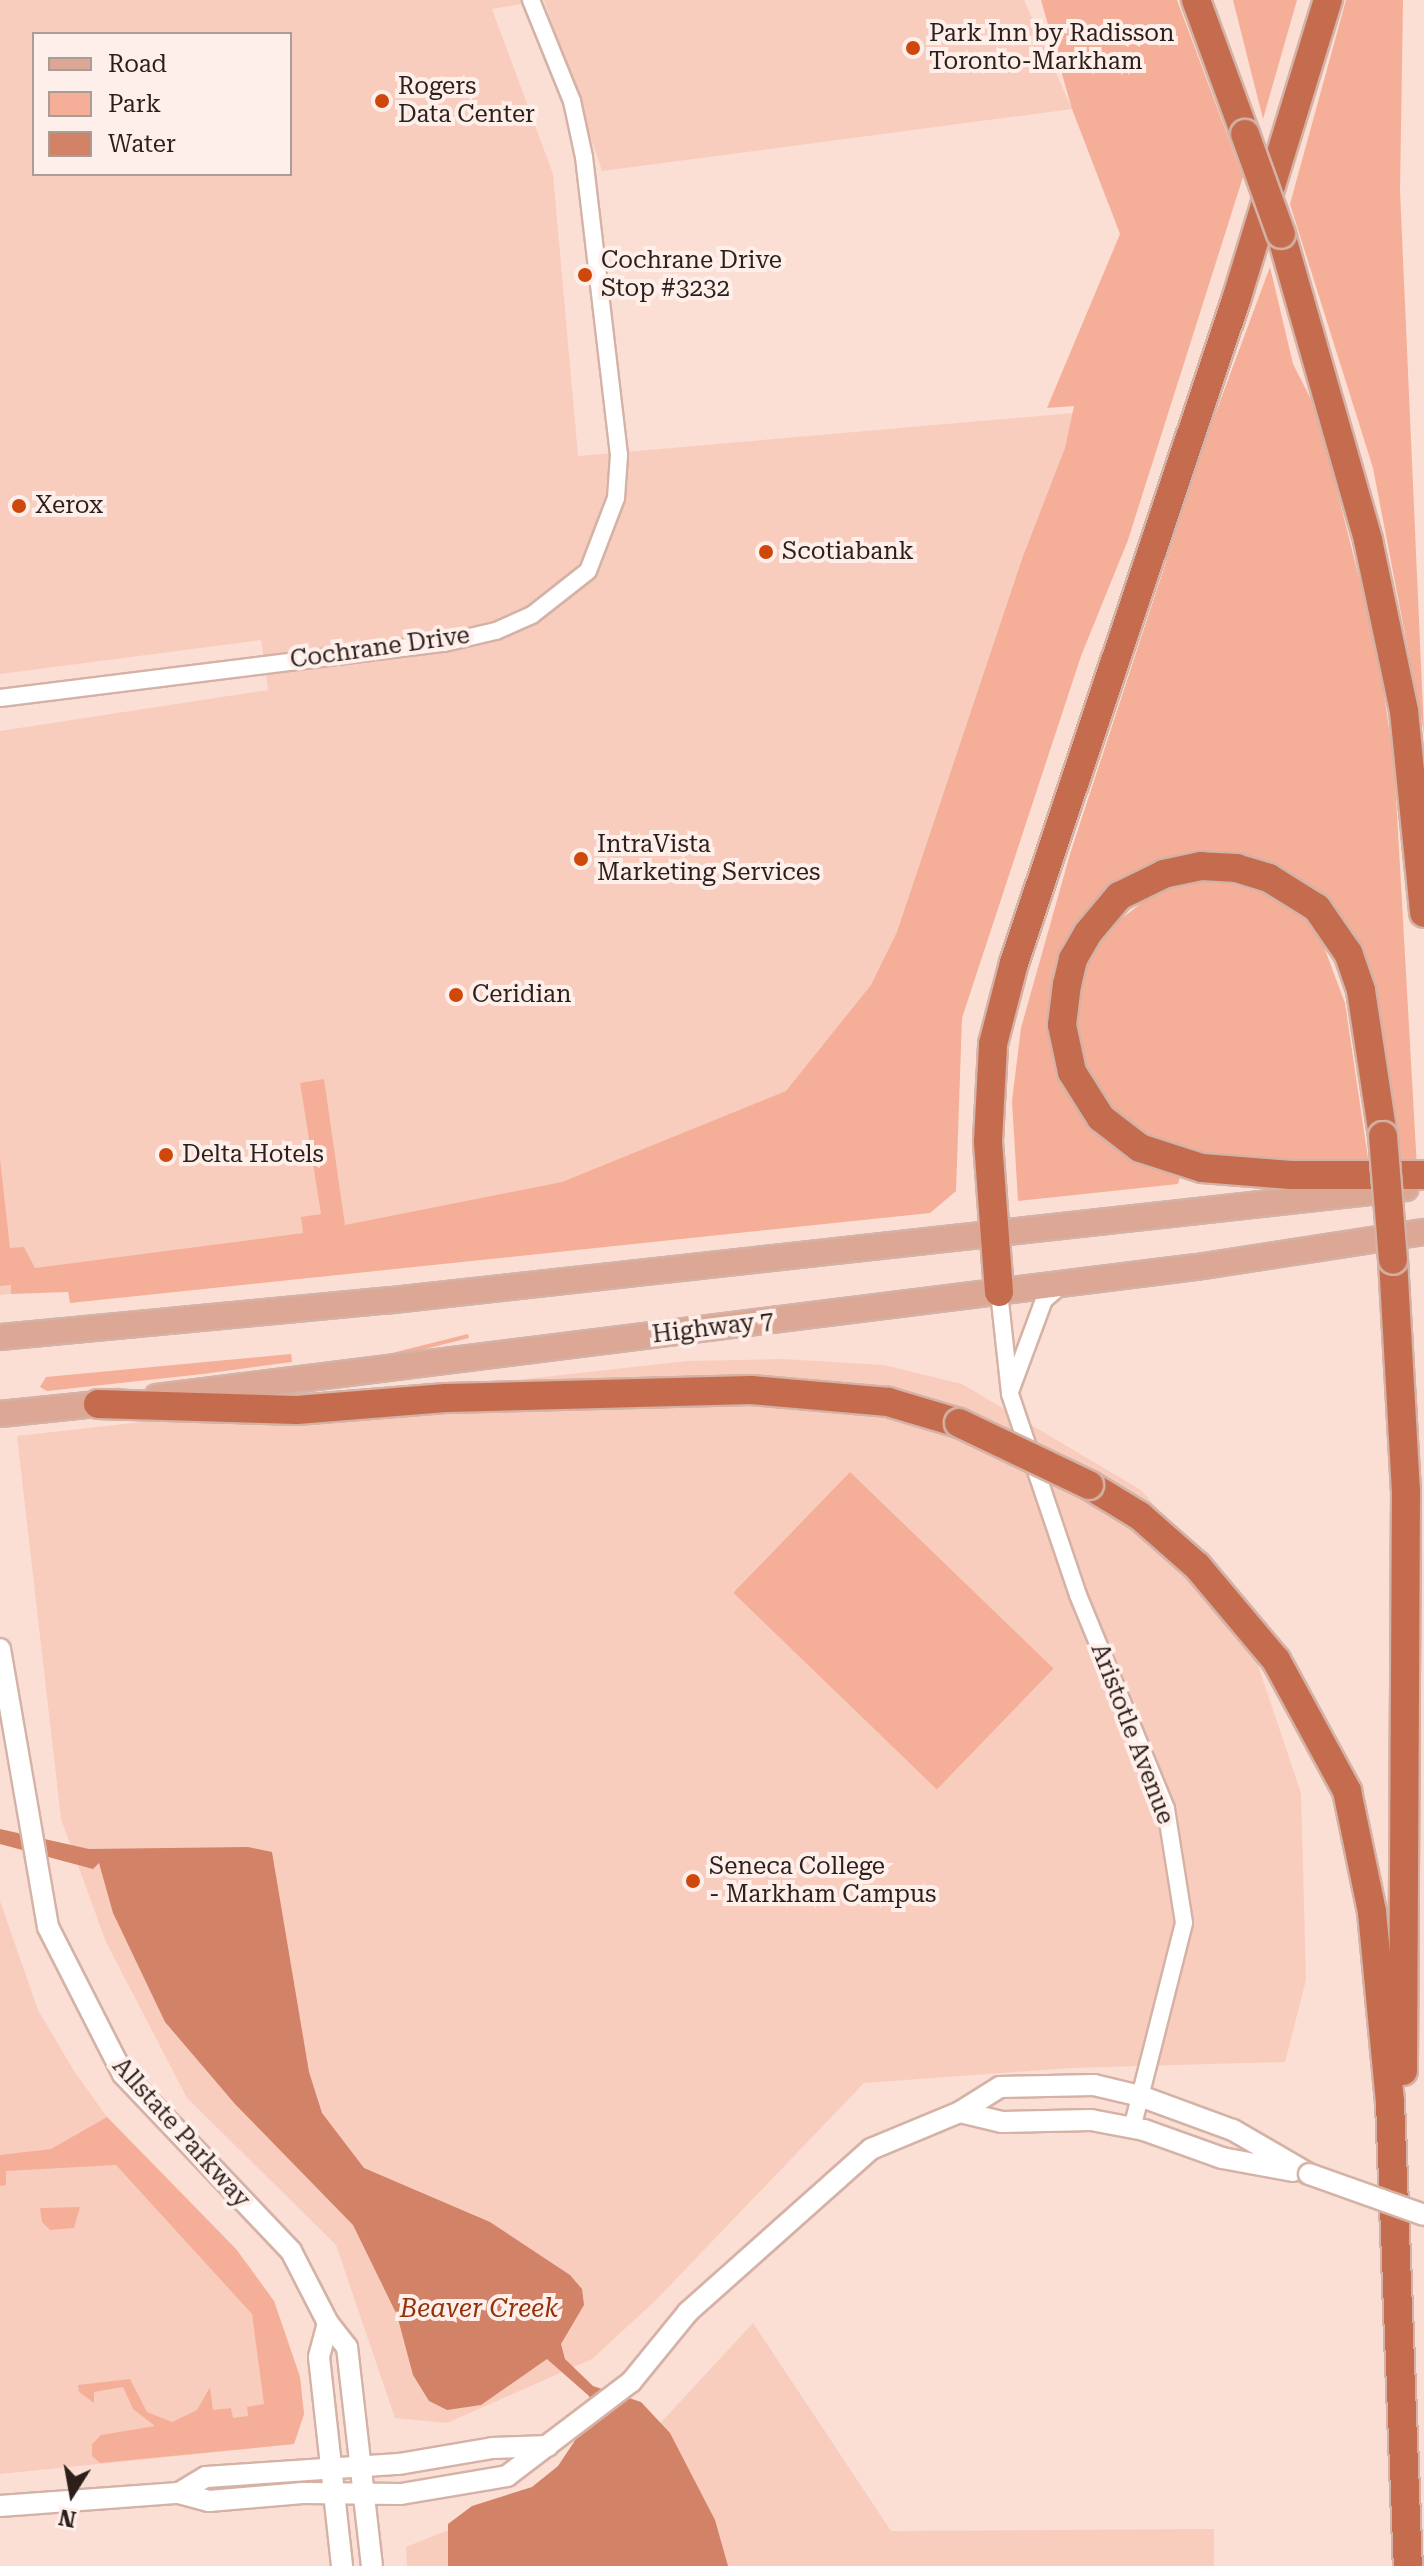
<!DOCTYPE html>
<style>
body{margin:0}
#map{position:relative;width:1424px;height:2566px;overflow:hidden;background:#fbded4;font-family:"Roboto Serif",serif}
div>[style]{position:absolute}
.built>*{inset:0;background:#f9cdbe}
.green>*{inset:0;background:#f5af98;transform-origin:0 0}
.water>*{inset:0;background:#d28267}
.roads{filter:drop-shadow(2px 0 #d5b2a6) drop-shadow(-2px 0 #d5b2a6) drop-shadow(0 2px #d5b2a6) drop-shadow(0 -2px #d5b2a6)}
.minor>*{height:16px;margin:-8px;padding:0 8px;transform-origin:8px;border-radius:8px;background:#fff}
.tertiary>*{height:20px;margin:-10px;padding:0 10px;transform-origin:10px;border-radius:10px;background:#fff}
.primary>*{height:24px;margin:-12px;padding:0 12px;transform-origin:12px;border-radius:12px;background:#dca795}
.motorway>*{height:28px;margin:-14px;padding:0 14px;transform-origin:14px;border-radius:14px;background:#c56c4e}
.bridges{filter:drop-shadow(2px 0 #d5b2a6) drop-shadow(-2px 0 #d5b2a6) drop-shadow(0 2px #d5b2a6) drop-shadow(0 -2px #d5b2a6)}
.tertiary-bridge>*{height:20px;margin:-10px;padding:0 10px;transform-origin:10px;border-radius:10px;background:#fff}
.motorway-bridge>*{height:28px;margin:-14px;padding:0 14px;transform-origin:14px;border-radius:14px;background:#c56c4e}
.dots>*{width:22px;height:22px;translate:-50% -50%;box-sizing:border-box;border:4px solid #feefea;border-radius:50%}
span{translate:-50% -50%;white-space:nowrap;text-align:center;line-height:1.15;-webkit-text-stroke:8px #feefea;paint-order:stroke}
.poi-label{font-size:24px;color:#2c1f1b}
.left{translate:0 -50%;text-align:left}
.street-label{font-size:24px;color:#2c1f1b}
.water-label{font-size:26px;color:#91320b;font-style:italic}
.legend{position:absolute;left:32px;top:32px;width:260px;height:144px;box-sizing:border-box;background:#feefea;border:2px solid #aa9c97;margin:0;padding:10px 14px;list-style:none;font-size:24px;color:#2c1f1b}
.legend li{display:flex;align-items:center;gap:16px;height:40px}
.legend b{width:40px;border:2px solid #aa9c97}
.north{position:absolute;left:32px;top:2454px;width:80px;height:80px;-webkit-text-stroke:6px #feefea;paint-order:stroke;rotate:191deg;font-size:22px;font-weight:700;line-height:32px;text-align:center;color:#2c1f1b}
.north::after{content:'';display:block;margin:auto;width:28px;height:36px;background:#2c1f1b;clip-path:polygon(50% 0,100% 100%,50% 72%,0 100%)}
</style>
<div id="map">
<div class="built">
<i style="clip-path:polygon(evenodd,0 0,1024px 0,1072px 109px,602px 171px,544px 0,492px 9px,553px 174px,578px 456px,1074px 413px,1012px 657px,846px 1064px,633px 1178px,340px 1257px,0 1295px,0 731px,268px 690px,261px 640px,0 674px,0 0,34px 34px,290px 34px,290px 174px,34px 174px,34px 34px)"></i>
<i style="clip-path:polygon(783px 1359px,884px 1365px,962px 1384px,1141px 1490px,1235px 1597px,1301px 1793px,1306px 1980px,1285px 2062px,1071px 2068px,864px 2083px,655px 2301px,592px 2359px,447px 2423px,395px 2418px,336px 2245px,187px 2098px,106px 1942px,61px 1819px,17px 1436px,687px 1361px)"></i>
<i style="clip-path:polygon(0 1901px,38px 2010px,74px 2071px,107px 2117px,236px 2249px,274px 2301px,300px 2377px,304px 2414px,294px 2444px,0 2474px)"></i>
<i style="clip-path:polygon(753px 2323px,891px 2531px,1214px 2529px,1214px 2566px,407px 2566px,406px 2547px,628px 2458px)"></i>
</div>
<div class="green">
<i style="clip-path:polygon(1041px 0,1177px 0,1243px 177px,1128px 540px,1081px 656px,962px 1018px,956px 1191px,930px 1213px,70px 1303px,68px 1292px,11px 1294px,11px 1285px,0 1286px,0 1159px,10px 1248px,24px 1247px,35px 1268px,303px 1233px,301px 1217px,321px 1214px,300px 1083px,324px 1079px,345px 1225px,562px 1182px,786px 1091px,871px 985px,897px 932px,1022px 559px,1065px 448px,1074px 406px,1047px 408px,1120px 234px,1072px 109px)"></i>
<i style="clip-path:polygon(1233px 0,1297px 0,1263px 119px)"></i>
<i style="clip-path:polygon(1346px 0,1403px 0,1400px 191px,1424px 733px,1373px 468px,1290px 204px)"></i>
<i style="clip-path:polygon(1270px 267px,1293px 364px,1317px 411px,1377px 649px,1394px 761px,1417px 1168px,1395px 1170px,1338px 915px,1293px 875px,1248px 861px,1165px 862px,1057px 973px,1049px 1006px,1051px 1035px,1080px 1110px,1113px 1145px,1181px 1173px,1178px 1184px,1018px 1201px,1012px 1101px,1021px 1028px,1070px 854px,1209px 431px)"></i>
<i style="clip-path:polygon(1201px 882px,1235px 882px,1273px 893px,1318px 931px,1345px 1003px,1369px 1165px,1306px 1169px,1196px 1153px,1147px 1138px,1119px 1117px,1090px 1081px,1075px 1036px,1080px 982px,1102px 934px,1158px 890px)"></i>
<i style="left:468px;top:1334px;width:4px;height:170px;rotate:76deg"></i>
<i style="clip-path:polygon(291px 1354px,292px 1362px,203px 1374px,47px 1391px,40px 1387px,46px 1377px)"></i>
<i style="left:850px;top:1472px;width:283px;height:168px;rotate:44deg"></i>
<i style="clip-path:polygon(107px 2117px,236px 2249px,274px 2301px,300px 2377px,304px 2414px,294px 2444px,100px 2463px,92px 2456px,92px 2444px,101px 2435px,155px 2426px,133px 2409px,123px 2387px,94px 2392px,94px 2403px,79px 2392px,78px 2385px,130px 2379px,147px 2412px,172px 2422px,197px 2410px,210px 2387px,213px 2410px,231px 2408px,233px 2418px,248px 2416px,247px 2407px,264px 2404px,252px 2314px,116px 2165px,6px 2171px,6px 2185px,0 2186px,0 2155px,51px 2149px)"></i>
<i style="clip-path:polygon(80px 2207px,74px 2228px,50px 2230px,42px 2222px,40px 2208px)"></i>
</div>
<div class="water">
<i style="clip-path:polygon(0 1829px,89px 1849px,248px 1847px,272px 1852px,309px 2072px,322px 2113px,364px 2168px,490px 2222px,570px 2275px,582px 2289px,584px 2305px,561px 2344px,565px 2359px,593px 2386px,641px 2402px,670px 2433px,715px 2520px,728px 2566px,448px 2566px,448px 2524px,472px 2506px,532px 2487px,558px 2466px,594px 2412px,589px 2396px,547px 2359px,481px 2405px,447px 2410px,429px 2401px,413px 2375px,397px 2315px,353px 2225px,235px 2104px,165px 2022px,113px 1913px,99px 1863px,93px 1869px,0 1844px)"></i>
</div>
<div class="roads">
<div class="minor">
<i style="left:0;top:698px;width:447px;rotate:-7.1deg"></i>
<i style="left:444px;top:643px;width:53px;rotate:-13deg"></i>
<i style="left:496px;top:631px;width:39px;rotate:-24deg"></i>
<i style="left:532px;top:615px;width:71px;rotate:-38.2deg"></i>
<i style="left:588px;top:571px;width:78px;rotate:-69deg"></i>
<i style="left:616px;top:498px;width:43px;rotate:-86deg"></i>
<i style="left:619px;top:455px;width:300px;rotate:-96.7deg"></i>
<i style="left:584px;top:157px;width:57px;rotate:-102.1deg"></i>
<i style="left:572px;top:101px;width:109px;rotate:-112.1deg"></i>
<i style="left:999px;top:1292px;width:103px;rotate:83.8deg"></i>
<i style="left:1010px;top:1394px;width:212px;rotate:71.3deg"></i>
<i style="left:1078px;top:1595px;width:231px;rotate:67.6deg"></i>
<i style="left:1166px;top:1809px;width:115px;rotate:81deg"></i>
<i style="left:1184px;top:1923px;width:211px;rotate:104.2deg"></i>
<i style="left:1011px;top:1389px;width:95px;rotate:-69.7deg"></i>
<i style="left:1044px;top:1300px;width:23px;rotate:-41deg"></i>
</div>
<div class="tertiary">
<i style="left:0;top:1649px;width:282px;rotate:80.2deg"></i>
<i style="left:48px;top:1927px;width:165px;rotate:63deg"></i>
<i style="left:123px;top:2074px;width:244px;rotate:46.5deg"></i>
<i style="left:291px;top:2251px;width:81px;rotate:62.8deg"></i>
<i style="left:328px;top:2323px;width:31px;rotate:52deg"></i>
<i style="left:347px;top:2347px;width:220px;rotate:83.5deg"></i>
<i style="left:960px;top:2112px;width:43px;rotate:13.4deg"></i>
<i style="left:1002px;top:2122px;width:89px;rotate:-1.3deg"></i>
<i style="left:1091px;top:2120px;width:54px;rotate:10.7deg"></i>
<i style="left:1144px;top:2130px;width:83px;rotate:19.7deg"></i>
<i style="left:1222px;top:2158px;width:72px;rotate:10.4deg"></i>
<i style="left:328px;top:2323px;width:35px;rotate:105deg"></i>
<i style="left:319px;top:2357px;width:210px;rotate:83.7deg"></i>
<i style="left:179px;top:2493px;width:31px;rotate:-31deg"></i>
<i style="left:206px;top:2477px;width:193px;rotate:-3.9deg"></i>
<i style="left:399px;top:2464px;width:95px;rotate:-9.7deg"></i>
<i style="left:493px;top:2448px;width:55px;rotate:-2.1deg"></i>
<i style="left:0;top:2506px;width:179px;rotate:-4.2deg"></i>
<i style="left:179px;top:2493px;width:31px;rotate:15deg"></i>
<i style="left:209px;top:2501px;width:94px;rotate:-4.9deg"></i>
<i style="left:303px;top:2493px;width:98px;rotate:0.6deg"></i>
<i style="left:401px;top:2494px;width:108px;rotate:-9.6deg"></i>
<i style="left:507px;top:2476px;width:156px;rotate:-37.2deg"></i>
<i style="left:631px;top:2382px;width:90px;rotate:-50.8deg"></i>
<i style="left:688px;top:2312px;width:245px;rotate:-41.7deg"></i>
<i style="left:871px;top:2149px;width:96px;rotate:-22.6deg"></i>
<i style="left:960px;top:2112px;width:47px;rotate:-32deg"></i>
<i style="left:1000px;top:2087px;width:94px;rotate:-1.2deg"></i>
<i style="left:1094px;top:2085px;width:47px;rotate:13.4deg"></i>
<i style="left:1140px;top:2096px;width:99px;rotate:20.1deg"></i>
<i style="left:1233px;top:2130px;width:88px;rotate:30.1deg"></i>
</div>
<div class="primary">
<i style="left:0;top:1337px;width:386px;rotate:-5.4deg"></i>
<i style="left:384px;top:1301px;width:1028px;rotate:-6.31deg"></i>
<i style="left:157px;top:1397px;width:1048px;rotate:-7.13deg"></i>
<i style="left:1197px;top:1267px;width:230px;rotate:-8.8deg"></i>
<i style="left:0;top:1414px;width:118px;rotate:-5.9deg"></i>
</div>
<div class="motorway">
<i style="left:1196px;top:0;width:143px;rotate:69.9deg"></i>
<i style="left:1281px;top:234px;width:318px;rotate:74.1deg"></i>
<i style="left:1368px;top:540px;width:175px;rotate:78.1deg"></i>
<i style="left:1404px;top:711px;width:203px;rotate:84.3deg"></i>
<i style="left:1383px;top:1136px;width:148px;rotate:-98.6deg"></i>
<i style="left:1361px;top:990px;width:39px;rotate:-109deg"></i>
<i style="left:1348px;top:953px;width:55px;rotate:-124.6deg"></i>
<i style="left:1317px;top:908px;width:57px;rotate:-148deg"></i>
<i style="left:1269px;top:878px;width:34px;rotate:-163deg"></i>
<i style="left:1237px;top:868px;width:36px;rotate:-177deg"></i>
<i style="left:1201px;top:866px;width:38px;rotate:168deg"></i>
<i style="left:1164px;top:874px;width:50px;rotate:153.9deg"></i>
<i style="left:1119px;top:896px;width:48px;rotate:130deg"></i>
<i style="left:1088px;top:933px;width:30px;rotate:120deg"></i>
<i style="left:1073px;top:959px;width:26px;rotate:103deg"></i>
<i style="left:1067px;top:984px;width:41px;rotate:97deg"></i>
<i style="left:1062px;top:1025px;width:48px;rotate:78deg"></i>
<i style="left:1072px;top:1072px;width:54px;rotate:57.8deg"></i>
<i style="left:1101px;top:1118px;width:49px;rotate:37.6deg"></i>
<i style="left:1140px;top:1148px;width:65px;rotate:17.9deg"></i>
<i style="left:1202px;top:1168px;width:89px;rotate:4.5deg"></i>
<i style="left:1291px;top:1175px;width:133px"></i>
<i style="left:1393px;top:1260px;width:231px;rotate:86.8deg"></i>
<i style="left:1406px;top:1491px;width:580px;rotate:90.3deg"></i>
<i style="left:999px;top:1292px;width:151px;rotate:-94.2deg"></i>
<i style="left:988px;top:1141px;width:97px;rotate:-87deg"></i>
<i style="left:993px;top:1044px;width:84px;rotate:-75.5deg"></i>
<i style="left:1014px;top:963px;width:702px;rotate:-71.49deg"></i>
<i style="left:1237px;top:297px;width:311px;rotate:-73deg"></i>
<i style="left:98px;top:1404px;width:199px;rotate:1.7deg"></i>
<i style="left:297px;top:1410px;width:149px;rotate:-4.6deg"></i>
<i style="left:446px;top:1398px;width:305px;rotate:-1.5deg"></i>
<i style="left:751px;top:1390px;width:138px;rotate:5deg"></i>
<i style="left:888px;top:1402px;width:74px;rotate:16.5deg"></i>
<i style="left:1089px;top:1485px;width:60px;rotate:31.3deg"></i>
<i style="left:1140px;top:1516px;width:76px;rotate:41.3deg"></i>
<i style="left:1197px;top:1566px;width:123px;rotate:50deg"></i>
<i style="left:1276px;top:1660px;width:149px;rotate:61.5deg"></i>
<i style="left:1347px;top:1791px;width:124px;rotate:78.3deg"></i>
<i style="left:1372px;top:1912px;width:191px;rotate:84.6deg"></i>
<i style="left:1390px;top:2102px;width:464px;rotate:87.8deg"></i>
</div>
</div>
<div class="bridges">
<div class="tertiary-bridge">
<i style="left:1309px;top:2174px;width:122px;rotate:19.6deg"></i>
</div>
<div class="motorway-bridge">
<i style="left:1245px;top:134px;width:106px;rotate:70.2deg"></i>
<i style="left:1383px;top:1136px;width:124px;rotate:85.4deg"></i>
<i style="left:959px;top:1423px;width:144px;rotate:25.5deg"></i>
</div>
</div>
<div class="dots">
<i style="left:913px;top:48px;background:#ce480b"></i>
<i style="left:382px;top:101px;background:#ce480b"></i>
<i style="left:585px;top:275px;background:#ce480b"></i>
<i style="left:19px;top:506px;background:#ce480b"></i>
<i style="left:766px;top:552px;background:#ce480b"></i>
<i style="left:581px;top:859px;background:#ce480b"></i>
<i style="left:456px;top:995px;background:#ce480b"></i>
<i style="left:166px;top:1155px;background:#ce480b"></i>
<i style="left:693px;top:1881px;background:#ce480b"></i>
</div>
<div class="poi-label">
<span class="left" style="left:929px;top:48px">Park Inn by Radisson<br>Toronto-Markham</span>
<span class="left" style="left:398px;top:101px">Rogers<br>Data Center</span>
<span class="left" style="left:601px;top:275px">Cochrane Drive<br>Stop #3232</span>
<span class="left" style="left:35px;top:506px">Xerox</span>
<span class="left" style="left:782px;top:552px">Scotiabank</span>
<span class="left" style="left:597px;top:859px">IntraVista<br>Marketing Services</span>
<span class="left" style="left:472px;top:995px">Ceridian</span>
<span class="left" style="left:182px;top:1155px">Delta Hotels</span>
<span class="left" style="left:709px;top:1881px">Seneca College<br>- Markham Campus</span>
</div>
<div class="street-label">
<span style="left:380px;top:648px;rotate:-8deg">Cochrane Drive</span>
<span style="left:713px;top:1328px;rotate:-7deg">Highway 7</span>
<span style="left:1132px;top:1734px;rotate:69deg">Aristotle Avenue</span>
<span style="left:181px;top:2133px;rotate:48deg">Allstate Parkway</span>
</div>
<div class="water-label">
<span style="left:479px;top:2309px">Beaver Creek</span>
</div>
<ul class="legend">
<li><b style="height:10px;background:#dca795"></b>Road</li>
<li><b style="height:22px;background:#f5af98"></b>Park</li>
<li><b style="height:22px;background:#d28267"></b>Water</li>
</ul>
<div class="north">N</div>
</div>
